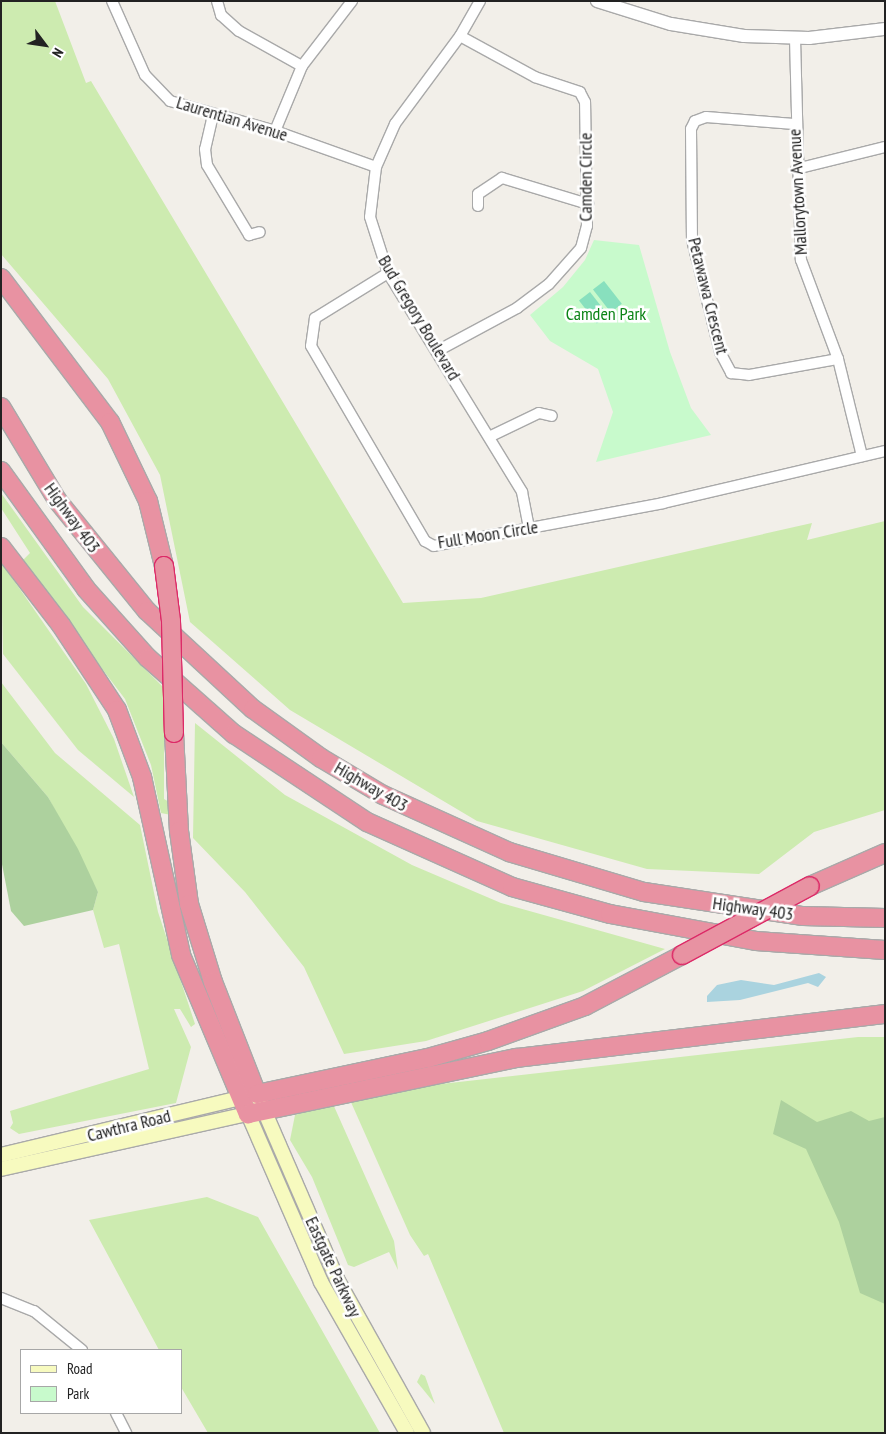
<!DOCTYPE html>
<style>
body{margin:0}
#map{position:relative;width:886px;height:1434px;overflow:hidden;background:#f2efe9;font-family:"PT Sans Narrow",sans-serif}
div>[style]{position:absolute}
.grass>*{inset:0;background:#cdebb0}
.forest>*{inset:0;background:#add19e}
.park>*{inset:0;background:#c8facc}
.pitch>*{inset:0;background:#88e0be;transform-origin:0 0}
.water>*{inset:0;background:#aad3df}
.roads{filter:drop-shadow(1px 0 #a9a9a9) drop-shadow(-1px 0 #a9a9a9) drop-shadow(0 1px #a9a9a9) drop-shadow(0 -1px #a9a9a9)}
.minor>*{height:10px;margin:-5px;padding:0 5px;transform-origin:5px;border-radius:5px;background:#fff}
.tertiary>*{height:12px;margin:-6px;padding:0 6px;transform-origin:6px;border-radius:6px;background:#fff}
.secondary>*{height:14px;margin:-7px;padding:0 7px;transform-origin:7px;border-radius:7px;background:#f7fabf}
.motorway>*{height:18px;margin:-9px;padding:0 9px;transform-origin:9px;border-radius:9px;background:#e892a2}
.bridges{filter:drop-shadow(1px 0 #dc2a67) drop-shadow(-1px 0 #dc2a67) drop-shadow(0 1px #dc2a67) drop-shadow(0 -1px #dc2a67)}
.motorway-bridge>*{height:18px;margin:-9px;padding:0 9px;transform-origin:9px;border-radius:9px;background:#e892a2}
span{translate:-50% -50%;white-space:nowrap;text-align:center;line-height:1.15;-webkit-text-stroke:5px #fff;paint-order:stroke}
.street-label{font-size:18px;color:#222}
.park-label{font-size:18px;color:#0c8416}
.frame{position:absolute;inset:0;border:2px solid #222;pointer-events:none}
.legend{position:absolute;left:20px;top:1349px;width:162px;height:65px;box-sizing:border-box;background:#fff;border:1px solid #a7a7a7;margin:0;padding:6px 9px;list-style:none;font-size:15px;color:#222}
.legend li{display:flex;align-items:center;gap:10px;height:25px}
.legend b{width:25px;border:1px solid #a7a7a7}
.north{position:absolute;left:20px;top:20px;width:50px;height:50px;-webkit-text-stroke:4px #fff;paint-order:stroke;rotate:121deg;font-size:14px;font-weight:700;line-height:20px;text-align:center;color:#222}
.north::after{content:'';display:block;margin:auto;width:18px;height:22px;background:#222;clip-path:polygon(50% 0,100% 100%,50% 72%,0 100%)}
</style>
<div id="map">
<div class="grass">
<i style="clip-path:polygon(1px 1px,55px 1px,86px 83px,91px 81px,403px 603px,481px 598px,812px 523px,807px 540px,885px 521px,885px 810px,814px 832px,759px 874px,647px 869px,477px 821px,290px 710px,190px 622px,160px 475px,108px 379px,1px 254px)"></i>
<i style="clip-path:polygon(1px 493px,83px 607px,164px 688px,164px 799px,171px 803px,171px 815px,161px 813px,151px 765px,125px 699px,21px 562px,30px 553px,1px 508px)"></i>
<i style="clip-path:polygon(1px 562px,86px 684px,114px 739px,134px 797px,78px 750px,3px 654px)"></i>
<i style="clip-path:polygon(1px 682px,55px 753px,140px 825px,158px 912px,195px 1024px,191px 1027px,180px 1009px,174px 1009px,191px 1047px,176px 1103px,19px 1134px,10px 1128px,13px 1123px,10px 1111px,149px 1069px,119px 944px,104px 948px,93px 910px,98px 892px,48px 797px,1px 742px)"></i>
<i style="clip-path:polygon(195px 723px,285px 795px,412px 865px,501px 903px,665px 949px,583px 991px,426px 1041px,344px 1054px,304px 967px,245px 892px,193px 838px)"></i>
<i style="clip-path:polygon(858px 1037px,885px 1037px,885px 1433px,504px 1433px,428px 1254px,424px 1256px,410px 1235px,350px 1100px,441px 1084px)"></i>
<i style="clip-path:polygon(333px 1104px,394px 1241px,398px 1270px,389px 1252px,354px 1267px,348px 1265px,312px 1177px,290px 1140px,295px 1115px)"></i>
<i style="clip-path:polygon(207px 1197px,258px 1217px,380px 1433px,208px 1433px,181px 1387px,181px 1350px,159px 1350px,89px 1220px)"></i>
<i style="clip-path:polygon(421px 1374px,425px 1376px,435px 1404px,417px 1382px)"></i>
</div>
<div class="forest">
<i style="clip-path:polygon(1px 742px,48px 797px,78px 849px,98px 892px,93px 910px,24px 926px,11px 911px,1px 859px)"></i>
<i style="clip-path:polygon(781px 1100px,817px 1122px,851px 1111px,869px 1121px,885px 1117px,885px 1304px,860px 1293px,839px 1222px,806px 1149px,773px 1134px)"></i>
</div>
<div class="park">
<i style="clip-path:polygon(594px 240px,639px 245px,670px 352px,691px 408px,711px 435px,596px 462px,613px 412px,598px 369px,550px 341px,530px 315px,563px 287px,585px 260px)"></i>
</div>
<div class="pitch">
<i style="left:604px;top:281px;width:29px;height:14px;rotate:52deg"></i>
<i style="left:590px;top:292px;width:29px;height:14px;rotate:52deg"></i>
</div>
<div class="water">
<i style="clip-path:polygon(819px 973px,826px 977px,818px 987px,808px 983px,740px 1000px,707px 1002px,707px 996px,717px 985px,741px 980px,774px 985px)"></i>
</div>
<div class="roads">
<div class="minor">
<i style="left:112px;top:1px;width:81px;rotate:66deg"></i>
<i style="left:145px;top:75px;width:36px;rotate:46deg"></i>
<i style="left:170px;top:101px;width:109px;rotate:15.9deg"></i>
<i style="left:275px;top:131px;width:107px;rotate:19.6deg"></i>
<i style="left:217px;top:1px;width:15px;rotate:74deg"></i>
<i style="left:221px;top:15px;width:24px;rotate:42deg"></i>
<i style="left:239px;top:31px;width:72px;rotate:29.1deg"></i>
<i style="left:480px;top:1px;width:40px;rotate:119.7deg"></i>
<i style="left:460px;top:36px;width:109px;rotate:126.5deg"></i>
<i style="left:395px;top:124px;width:47px;rotate:113.8deg"></i>
<i style="left:376px;top:167px;width:50px;rotate:96.8deg"></i>
<i style="left:370px;top:217px;width:59px;rotate:72.2deg"></i>
<i style="left:388px;top:273px;width:257px;rotate:58.5deg"></i>
<i style="left:522px;top:492px;width:38px;rotate:79deg"></i>
<i style="left:795px;top:38px;width:222px;rotate:88.5deg"></i>
<i style="left:801px;top:260px;width:106px;rotate:69.5deg"></i>
<i style="left:838px;top:359px;width:100px;rotate:76.1deg"></i>
<i style="left:213px;top:115px;width:35px;rotate:103deg"></i>
<i style="left:205px;top:149px;width:16px;rotate:83deg"></i>
<i style="left:207px;top:165px;width:82px;rotate:59deg"></i>
<i style="left:249px;top:235px;width:11px;rotate:-15deg"></i>
<i style="left:794px;top:124px;width:88px;rotate:-175.5deg"></i>
<i style="left:706px;top:117px;width:12px;rotate:160deg"></i>
<i style="left:695px;top:121px;width:9px;rotate:117deg"></i>
<i style="left:691px;top:129px;width:111px;rotate:89.5deg"></i>
<i style="left:692px;top:240px;width:115px;rotate:76deg"></i>
<i style="left:720px;top:352px;width:24px;rotate:62deg"></i>
<i style="left:731px;top:373px;width:18px;rotate:6deg"></i>
<i style="left:749px;top:375px;width:90px;rotate:-10.2deg"></i>
<i style="left:275px;top:131px;width:70px;rotate:-67.4deg"></i>
<i style="left:302px;top:66px;width:82px;rotate:-52.4deg"></i>
<i style="left:796px;top:169px;width:92px;rotate:-13.9deg"></i>
<i style="left:478px;top:206px;width:12px;rotate:-90deg"></i>
<i style="left:478px;top:194px;width:29px;rotate:-34deg"></i>
<i style="left:502px;top:178px;width:90px;rotate:16.8deg"></i>
<i style="left:388px;top:273px;width:86px;rotate:148.3deg"></i>
<i style="left:315px;top:318px;width:28px;rotate:98deg"></i>
<i style="left:311px;top:346px;width:226px;rotate:59.7deg"></i>
<i style="left:425px;top:541px;width:10px;rotate:29deg"></i>
<i style="left:434px;top:546px;width:233px;rotate:-10.6deg"></i>
<i style="left:663px;top:503px;width:228px;rotate:-13.2deg"></i>
<i style="left:439px;top:350px;width:89px;rotate:-28.3deg"></i>
<i style="left:517px;top:308px;width:40px;rotate:-37deg"></i>
<i style="left:549px;top:284px;width:48px;rotate:-48.4deg"></i>
<i style="left:581px;top:248px;width:23px;rotate:-75deg"></i>
<i style="left:587px;top:226px;width:124px;rotate:-90.9deg"></i>
<i style="left:585px;top:102px;width:11px;rotate:-117deg"></i>
<i style="left:580px;top:92px;width:47px;rotate:-161.6deg"></i>
<i style="left:535px;top:77px;width:85px;rotate:-151.3deg"></i>
<i style="left:491px;top:436px;width:53px;rotate:-25.6deg"></i>
<i style="left:539px;top:413px;width:13px;rotate:13deg"></i>
<i style="left:1px;top:1298px;width:35px;rotate:22deg"></i>
<i style="left:34px;top:1311px;width:62px;rotate:39.1deg"></i>
<i style="left:116px;top:1413px;width:22px;rotate:63deg"></i>
</div>
<div class="tertiary">
<i style="left:597px;top:1px;width:77px;rotate:17.3deg"></i>
<i style="left:671px;top:24px;width:74px;rotate:9.3deg"></i>
<i style="left:744px;top:36px;width:65px;rotate:1.8deg"></i>
<i style="left:809px;top:38px;width:77px;rotate:-6.8deg"></i>
</div>
<div class="secondary">
<i style="left:1px;top:1155px;width:263px;rotate:-13.4deg"></i>
<i style="left:257px;top:1094px;width:202px;rotate:66.6deg"></i>
<i style="left:337px;top:1279px;width:176px;rotate:60.8deg"></i>
<i style="left:1px;top:1169px;width:253px;rotate:-12.6deg"></i>
<i style="left:248px;top:1114px;width:183px;rotate:66.5deg"></i>
<i style="left:321px;top:1282px;width:174px;rotate:60.3deg"></i>
</div>
<div class="motorway">
<i style="left:1px;top:278px;width:181px;rotate:52.9deg"></i>
<i style="left:110px;top:422px;width:88px;rotate:64.3deg"></i>
<i style="left:148px;top:501px;width:67px;rotate:76.2deg"></i>
<i style="left:1px;top:407px;width:109px;rotate:58.9deg"></i>
<i style="left:57px;top:500px;width:143px;rotate:51deg"></i>
<i style="left:147px;top:611px;width:144px;rotate:42.8deg"></i>
<i style="left:253px;top:709px;width:84px;rotate:35.8deg"></i>
<i style="left:321px;top:758px;width:72px;rotate:30.8deg"></i>
<i style="left:383px;top:795px;width:138px;rotate:24.3deg"></i>
<i style="left:509px;top:852px;width:141px;rotate:16.5deg"></i>
<i style="left:644px;top:892px;width:161px;rotate:8.6deg"></i>
<i style="left:803px;top:916px;width:82px;rotate:1.4deg"></i>
<i style="left:1px;top:471px;width:145px;rotate:54.2deg"></i>
<i style="left:86px;top:589px;width:93px;rotate:48.1deg"></i>
<i style="left:148px;top:658px;width:115px;rotate:41.5deg"></i>
<i style="left:234px;top:734px;width:159px;rotate:33.5deg"></i>
<i style="left:367px;top:822px;width:159px;rotate:24.1deg"></i>
<i style="left:512px;top:887px;width:102px;rotate:15.4deg"></i>
<i style="left:610px;top:914px;width:148px;rotate:10.5deg"></i>
<i style="left:756px;top:941px;width:129px;rotate:4deg"></i>
<i style="left:1px;top:547px;width:98px;rotate:52.4deg"></i>
<i style="left:61px;top:625px;width:102px;rotate:56.6deg"></i>
<i style="left:117px;top:710px;width:72px;rotate:69.5deg"></i>
<i style="left:142px;top:777px;width:182px;rotate:77.6deg"></i>
<i style="left:181px;top:955px;width:173px;rotate:67.2deg"></i>
<i style="left:248px;top:1114px;width:274px;rotate:-11.8deg"></i>
<i style="left:516px;top:1058px;width:372px;rotate:-6.8deg"></i>
<i style="left:174px;top:733px;width:98px;rotate:87.1deg"></i>
<i style="left:179px;top:831px;width:74px;rotate:82.2deg"></i>
<i style="left:189px;top:904px;width:82px;rotate:72.9deg"></i>
<i style="left:213px;top:982px;width:120px;rotate:68.6deg"></i>
<i style="left:257px;top:1094px;width:175px;rotate:-11.9deg"></i>
<i style="left:428px;top:1058px;width:62px;rotate:-15.8deg"></i>
<i style="left:488px;top:1041px;width:103px;rotate:-19.8deg"></i>
<i style="left:585px;top:1006px;width:110px;rotate:-27.7deg"></i>
<i style="left:810px;top:886px;width:82px;rotate:-23.7deg"></i>
</div>
</div>
<div class="bridges">
<div class="motorway-bridge">
<i style="left:164px;top:566px;width:55px;rotate:82.7deg"></i>
<i style="left:171px;top:621px;width:112px;rotate:88.5deg"></i>
<i style="left:682px;top:955px;width:145px;rotate:-28.3deg"></i>
</div>
</div>
<div class="street-label">
<span style="left:232px;top:119px;rotate:17deg">Laurentian Avenue</span>
<span style="left:586px;top:177px;rotate:-90deg">Camden Circle</span>
<span style="left:798px;top:192px;rotate:-93deg">Mallorytown Avenue</span>
<span style="left:708px;top:296px;rotate:76deg">Petawawa Crescent</span>
<span style="left:419px;top:318px;rotate:59deg">Bud Gregory Boulevard</span>
<span style="left:72px;top:518px;rotate:54deg">Highway 403</span>
<span style="left:488px;top:535px;rotate:-9deg">Full Moon Circle</span>
<span style="left:371px;top:787px;rotate:30deg">Highway 403</span>
<span style="left:753px;top:909px;rotate:8deg">Highway 403</span>
<span style="left:129px;top:1126px;rotate:-14deg">Cawthra Road</span>
<span style="left:333px;top:1267px;rotate:65deg">Eastgate Parkway</span>
</div>
<div class="park-label">
<span style="left:606px;top:314px">Camden Park</span>
</div>
<div class="frame"></div>
<ul class="legend">
<li><b style="height:6px;background:#f7fabf"></b>Road</li>
<li><b style="height:14px;background:#c8facc"></b>Park</li>
</ul>
<div class="north">N</div>
</div>
